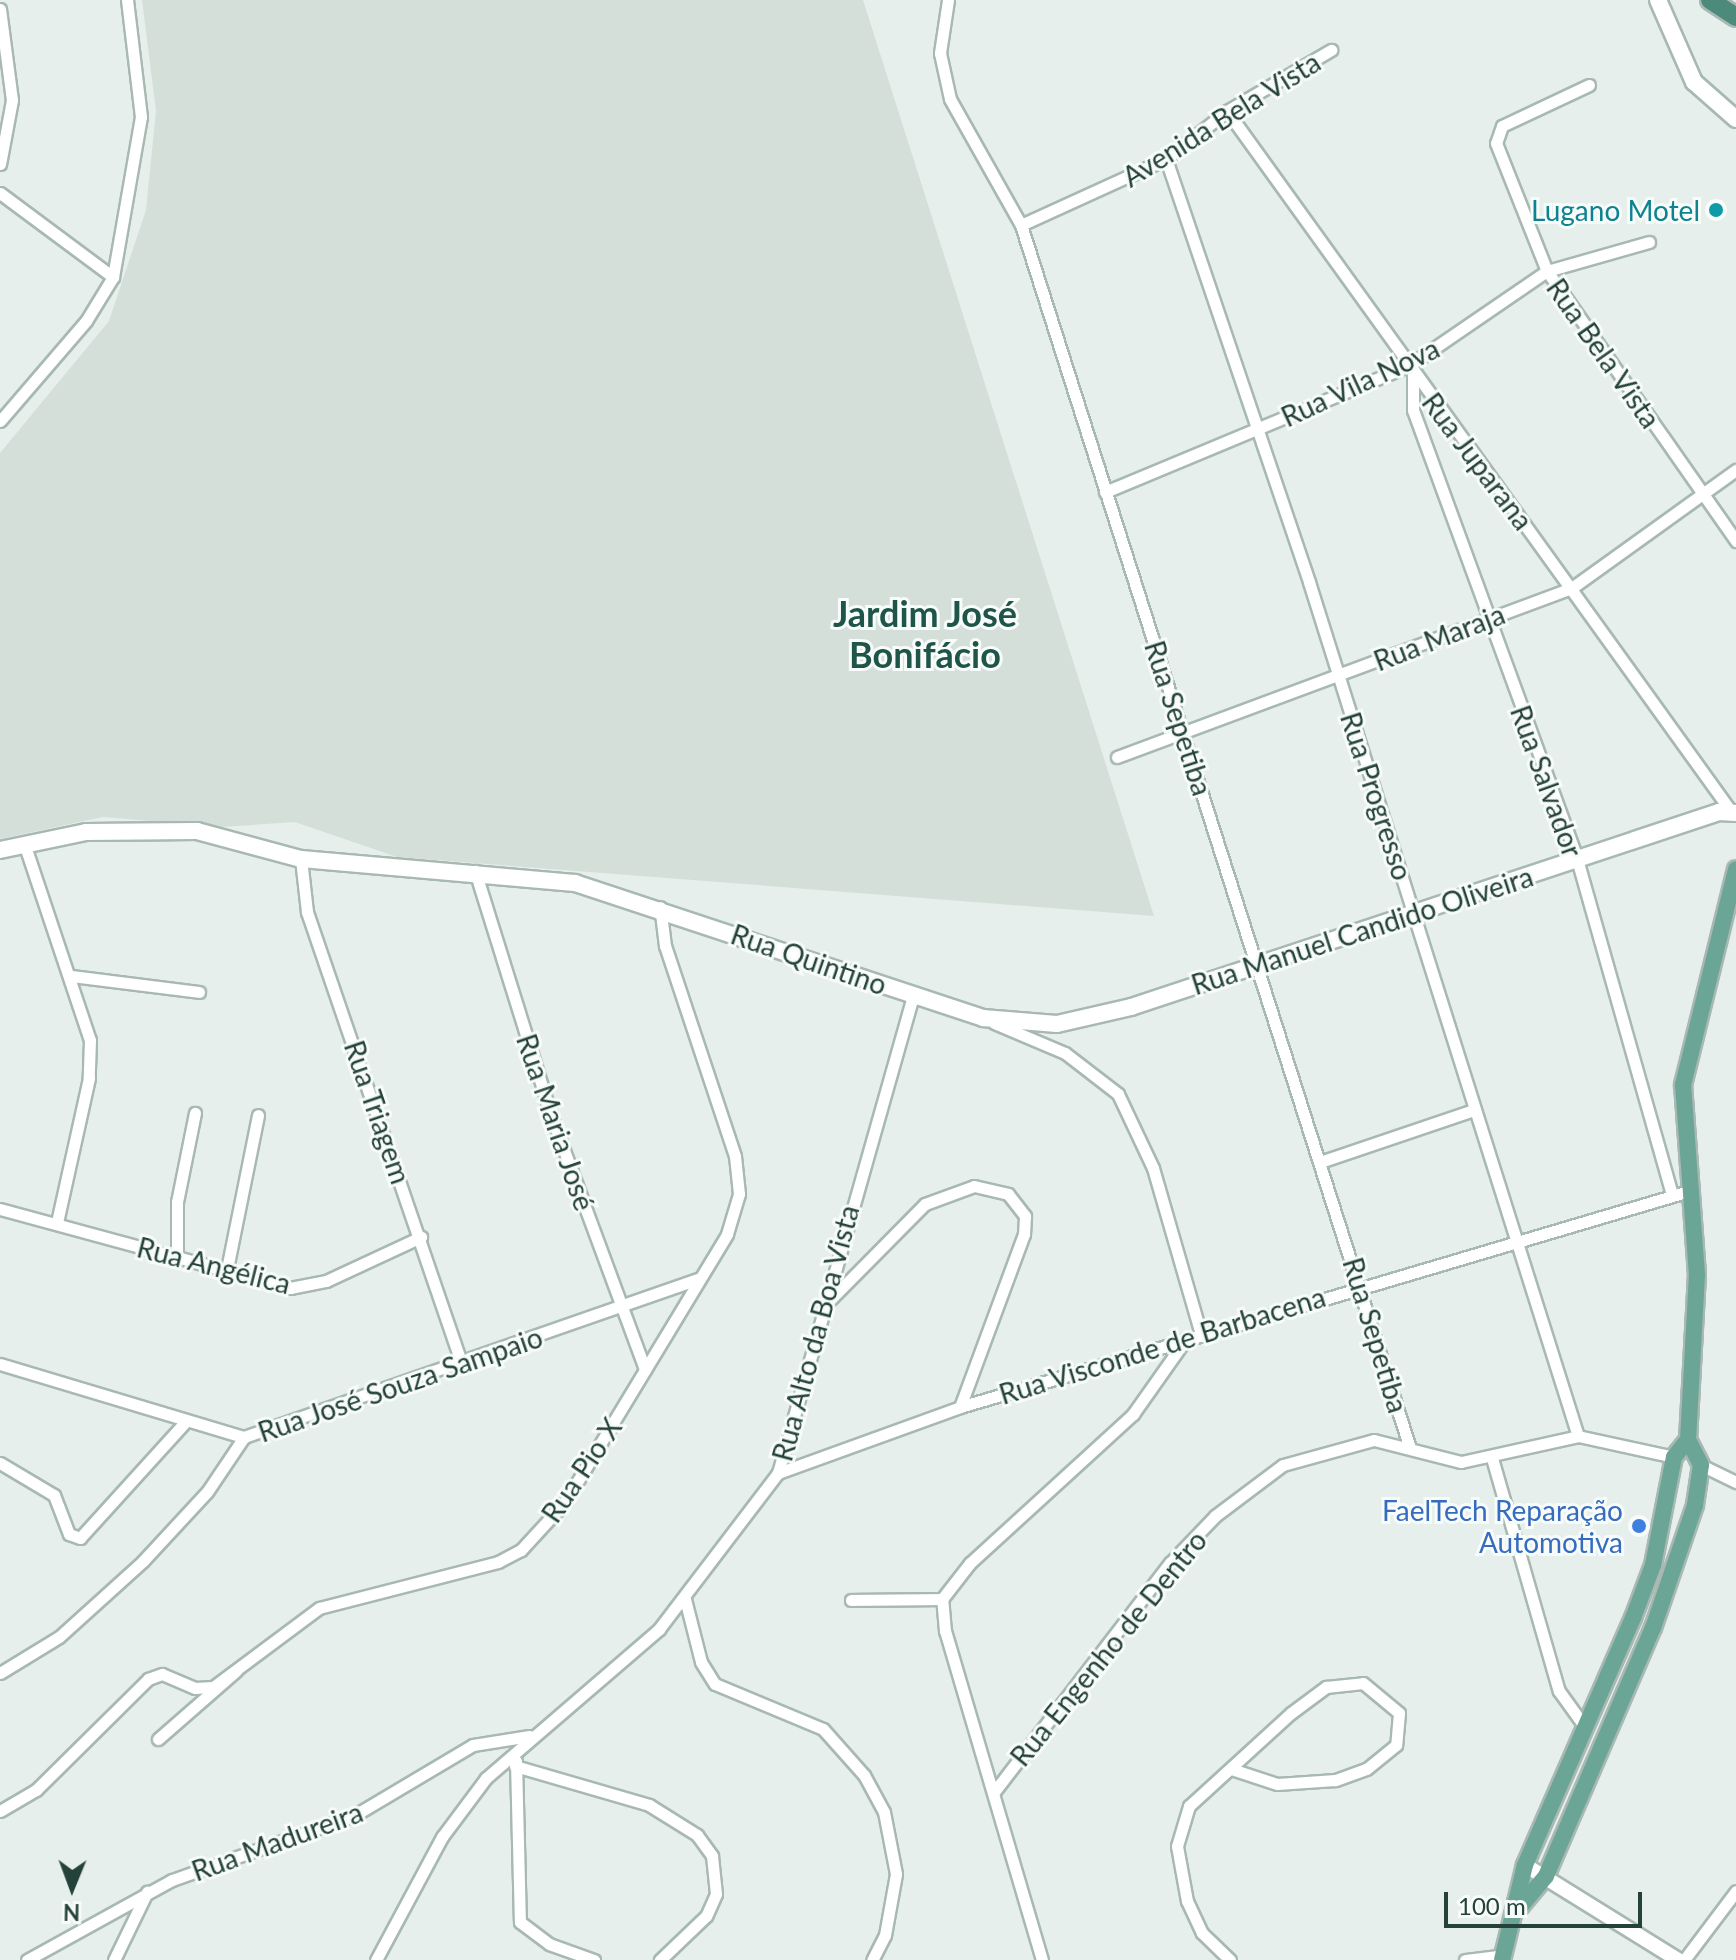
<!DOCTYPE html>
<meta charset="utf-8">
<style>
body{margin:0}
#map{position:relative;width:1736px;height:1960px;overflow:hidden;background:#e6efeb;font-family:Lato,sans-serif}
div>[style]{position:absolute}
.built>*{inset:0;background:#d4dfda}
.roads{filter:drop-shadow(2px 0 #a8b8b2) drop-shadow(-2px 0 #a8b8b2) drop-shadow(0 2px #a8b8b2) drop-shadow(0 -2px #a8b8b2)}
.minor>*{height:11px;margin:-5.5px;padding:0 5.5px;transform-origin:5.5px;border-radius:5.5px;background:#fff}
.tertiary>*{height:14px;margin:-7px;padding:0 7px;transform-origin:7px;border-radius:7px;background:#fff}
.secondary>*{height:16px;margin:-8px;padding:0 8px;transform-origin:8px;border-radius:8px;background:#fff}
.primary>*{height:16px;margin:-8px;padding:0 8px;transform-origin:8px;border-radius:8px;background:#6aa596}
.trunk>*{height:18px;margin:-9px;padding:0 9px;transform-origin:9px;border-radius:9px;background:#4c8a7c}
.dots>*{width:22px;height:22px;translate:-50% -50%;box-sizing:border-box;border:4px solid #f7fbf9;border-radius:50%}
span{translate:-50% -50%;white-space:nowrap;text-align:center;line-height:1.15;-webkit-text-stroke:6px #f7fbf9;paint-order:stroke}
.street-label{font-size:28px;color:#24423a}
.culture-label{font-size:28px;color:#0d838f}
.right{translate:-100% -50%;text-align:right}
.shop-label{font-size:28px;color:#366cbe}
.district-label{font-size:36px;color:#1f5548;font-weight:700}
.north{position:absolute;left:32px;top:1848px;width:80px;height:80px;-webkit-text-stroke:6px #f7fbf9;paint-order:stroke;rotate:181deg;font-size:22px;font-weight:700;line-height:32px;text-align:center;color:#24423a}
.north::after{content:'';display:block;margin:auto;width:28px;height:36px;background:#24423a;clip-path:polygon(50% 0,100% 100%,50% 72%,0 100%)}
.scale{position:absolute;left:1444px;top:1892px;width:198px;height:36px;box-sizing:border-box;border:4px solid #24423a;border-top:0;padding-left:10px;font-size:24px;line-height:28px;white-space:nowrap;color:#24423a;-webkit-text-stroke:6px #f7fbf9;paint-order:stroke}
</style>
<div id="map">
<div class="built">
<i style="clip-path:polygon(142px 0,863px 0,1154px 916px,397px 857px,295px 822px,222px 827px,103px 817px,0 839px,0 453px,109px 321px,146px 210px,156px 111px)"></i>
</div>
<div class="roads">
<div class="minor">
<i style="left:948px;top:0;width:54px;rotate:98.6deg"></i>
<i style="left:940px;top:53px;width:47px;rotate:77.7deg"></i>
<i style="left:950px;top:99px;width:145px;rotate:60.6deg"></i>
<i style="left:1021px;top:225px;width:1280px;rotate:72.36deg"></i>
<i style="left:0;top:9px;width:92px;rotate:82.5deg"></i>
<i style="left:12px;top:100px;width:65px;rotate:100.6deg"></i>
<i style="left:1589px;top:85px;width:96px;rotate:154.8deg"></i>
<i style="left:1502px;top:126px;width:18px;rotate:109deg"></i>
<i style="left:1496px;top:143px;width:138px;rotate:68.3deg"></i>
<i style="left:1547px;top:271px;width:330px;rotate:55deg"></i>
<i style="left:1227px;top:111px;width:861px;rotate:54.26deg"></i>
<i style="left:1166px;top:159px;width:447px;rotate:71.3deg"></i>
<i style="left:1309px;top:582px;width:895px;rotate:72.52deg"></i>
<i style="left:0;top:193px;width:141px;rotate:36.6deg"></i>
<i style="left:1021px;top:225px;width:159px;rotate:-24.5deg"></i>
<i style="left:1166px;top:159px;width:78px;rotate:-38.2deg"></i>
<i style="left:1227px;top:111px;width:121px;rotate:-30.4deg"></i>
<i style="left:1413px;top:372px;width:38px;rotate:90deg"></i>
<i style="left:1413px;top:410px;width:478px;rotate:69.9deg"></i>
<i style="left:1577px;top:859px;width:349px;rotate:74.2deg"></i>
<i style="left:0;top:421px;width:132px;rotate:-49.3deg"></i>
<i style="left:86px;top:321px;width:52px;rotate:-58.5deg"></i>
<i style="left:113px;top:277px;width:162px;rotate:-80.1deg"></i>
<i style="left:141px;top:117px;width:118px;rotate:-96.8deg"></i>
<i style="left:1105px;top:492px;width:328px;rotate:-22.6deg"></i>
<i style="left:1408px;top:366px;width:168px;rotate:-34.4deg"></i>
<i style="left:1547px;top:271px;width:106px;rotate:-15.9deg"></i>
<i style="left:1117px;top:757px;width:487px;rotate:-20.4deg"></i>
<i style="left:1573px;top:587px;width:201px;rotate:-35.7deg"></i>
<i style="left:25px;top:846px;width:205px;rotate:71.5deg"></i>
<i style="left:90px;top:1040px;width:38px;rotate:92deg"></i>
<i style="left:89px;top:1078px;width:148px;rotate:102.5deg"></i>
<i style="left:301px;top:859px;width:53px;rotate:83.5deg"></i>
<i style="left:307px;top:912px;width:478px;rotate:71.1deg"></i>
<i style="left:475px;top:871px;width:256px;rotate:72.7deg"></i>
<i style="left:551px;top:1115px;width:271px;rotate:69.7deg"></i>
<i style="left:71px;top:976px;width:129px;rotate:7.1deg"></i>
<i style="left:994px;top:1023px;width:77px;rotate:22.9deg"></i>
<i style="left:1065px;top:1053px;width:67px;rotate:37.7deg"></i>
<i style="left:1118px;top:1094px;width:82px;rotate:64.7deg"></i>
<i style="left:1153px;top:1168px;width:173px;rotate:73.9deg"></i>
<i style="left:1323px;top:1161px;width:159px;rotate:-18.7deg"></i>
<i style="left:0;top:1209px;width:301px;rotate:15.2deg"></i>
<i style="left:290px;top:1288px;width:37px;rotate:-11deg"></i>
<i style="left:326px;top:1281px;width:105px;rotate:-24.9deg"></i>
<i style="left:177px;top:1259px;width:57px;rotate:-90deg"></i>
<i style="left:177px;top:1202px;width:91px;rotate:-78.6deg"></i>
<i style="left:226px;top:1274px;width:162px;rotate:-78.6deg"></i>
<i style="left:823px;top:1307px;width:145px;rotate:-45.3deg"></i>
<i style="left:925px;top:1204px;width:52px;rotate:-20.2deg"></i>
<i style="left:974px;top:1186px;width:35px;rotate:13deg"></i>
<i style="left:1008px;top:1194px;width:28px;rotate:52deg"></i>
<i style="left:1025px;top:1216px;width:18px;rotate:93deg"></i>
<i style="left:1024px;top:1234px;width:184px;rotate:110.3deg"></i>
<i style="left:0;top:1364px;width:255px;rotate:16.7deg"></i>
<i style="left:1492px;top:1458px;width:242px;rotate:74deg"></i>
<i style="left:1559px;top:1691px;width:44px;rotate:54.2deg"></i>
<i style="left:0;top:1463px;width:63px;rotate:30.7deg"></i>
<i style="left:54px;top:1495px;width:42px;rotate:69deg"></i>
<i style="left:69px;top:1534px;width:12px;rotate:20deg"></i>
<i style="left:80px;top:1538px;width:158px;rotate:-47.8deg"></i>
<i style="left:1701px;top:1465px;width:39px;rotate:26deg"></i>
<i style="left:778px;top:1473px;width:194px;rotate:-19.9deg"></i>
<i style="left:960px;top:1407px;width:760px;rotate:-16.5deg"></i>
<i style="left:685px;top:1599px;width:65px;rotate:75.7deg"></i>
<i style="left:701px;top:1662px;width:26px;rotate:58deg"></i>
<i style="left:715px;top:1684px;width:117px;rotate:22.6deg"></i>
<i style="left:823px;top:1729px;width:62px;rotate:48.3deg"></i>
<i style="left:864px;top:1775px;width:42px;rotate:61.6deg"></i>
<i style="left:884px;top:1812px;width:63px;rotate:79deg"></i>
<i style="left:896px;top:1874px;width:62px;rotate:100.2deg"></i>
<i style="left:885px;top:1935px;width:28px;rotate:117deg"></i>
<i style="left:851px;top:1600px;width:91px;rotate:-0.6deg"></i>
<i style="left:0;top:1673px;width:69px;rotate:-31.4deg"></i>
<i style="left:59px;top:1637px;width:113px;rotate:-42.1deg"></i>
<i style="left:143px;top:1561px;width:94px;rotate:-47.2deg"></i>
<i style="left:207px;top:1492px;width:66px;rotate:-56.1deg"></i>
<i style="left:244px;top:1437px;width:481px;rotate:-19.2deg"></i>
<i style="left:158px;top:1739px;width:103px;rotate:-41.1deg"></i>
<i style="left:516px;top:1761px;width:161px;rotate:88.6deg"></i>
<i style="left:520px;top:1922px;width:36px;rotate:37deg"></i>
<i style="left:549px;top:1944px;width:48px;rotate:19.6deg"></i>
<i style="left:515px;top:1766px;width:140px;rotate:16.2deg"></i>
<i style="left:649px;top:1805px;width:57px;rotate:32deg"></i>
<i style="left:697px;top:1835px;width:26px;rotate:54deg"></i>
<i style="left:712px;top:1856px;width:38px;rotate:84deg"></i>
<i style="left:716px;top:1894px;width:24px;rotate:114deg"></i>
<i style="left:706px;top:1916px;width:64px;rotate:136.3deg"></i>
<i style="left:994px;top:1792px;width:289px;rotate:-52.5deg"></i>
<i style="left:1170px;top:1563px;width:65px;rotate:-46.2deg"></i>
<i style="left:1215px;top:1516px;width:85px;rotate:-36.9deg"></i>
<i style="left:1283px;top:1465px;width:94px;rotate:-15.4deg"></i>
<i style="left:1374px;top:1440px;width:90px;rotate:14.2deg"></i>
<i style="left:1461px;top:1462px;width:120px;rotate:-12.5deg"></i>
<i style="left:1578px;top:1436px;width:98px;rotate:12.3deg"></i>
<i style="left:0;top:1811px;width:42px;rotate:-30.3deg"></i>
<i style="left:36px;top:1790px;width:158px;rotate:-44.7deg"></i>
<i style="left:148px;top:1679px;width:15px;rotate:-20deg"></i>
<i style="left:162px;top:1674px;width:36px;rotate:23deg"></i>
<i style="left:195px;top:1688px;width:18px;rotate:-3deg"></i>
<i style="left:213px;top:1687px;width:132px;rotate:-36.7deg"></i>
<i style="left:319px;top:1608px;width:185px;rotate:-14.4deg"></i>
<i style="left:498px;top:1562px;width:26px;rotate:-28deg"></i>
<i style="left:521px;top:1550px;width:65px;rotate:-47.5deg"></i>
<i style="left:565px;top:1502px;width:313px;rotate:-58.8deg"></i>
<i style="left:727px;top:1234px;width:42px;rotate:-73.3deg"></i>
<i style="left:739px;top:1194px;width:38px;rotate:-96deg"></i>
<i style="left:735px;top:1156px;width:221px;rotate:-108.4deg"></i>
<i style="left:665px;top:946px;width:39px;rotate:-97deg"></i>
<i style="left:27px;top:1960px;width:166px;rotate:-28.9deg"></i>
<i style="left:172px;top:1880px;width:194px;rotate:-19.6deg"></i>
<i style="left:355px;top:1815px;width:137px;rotate:-30.7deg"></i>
<i style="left:473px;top:1745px;width:57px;rotate:-9.1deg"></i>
<i style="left:114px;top:1960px;width:76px;rotate:-64.1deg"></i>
<i style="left:376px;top:1960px;width:140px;rotate:-61.8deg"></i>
<i style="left:442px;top:1837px;width:74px;rotate:-53.3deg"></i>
<i style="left:486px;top:1778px;width:228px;rotate:-40.7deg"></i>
<i style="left:659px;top:1629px;width:196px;rotate:-52.7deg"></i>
<i style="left:778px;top:1473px;width:497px;rotate:-74.2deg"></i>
<i style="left:1042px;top:1960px;width:343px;rotate:-106.4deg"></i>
<i style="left:945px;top:1631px;width:32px;rotate:-95deg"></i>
<i style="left:942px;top:1599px;width:46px;rotate:-52.1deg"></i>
<i style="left:970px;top:1563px;width:221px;rotate:-42.4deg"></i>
<i style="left:1133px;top:1414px;width:92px;rotate:-54.8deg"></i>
<i style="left:1230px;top:1960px;width:39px;rotate:-136deg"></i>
<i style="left:1202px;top:1933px;width:35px;rotate:-115deg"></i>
<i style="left:1187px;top:1901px;width:56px;rotate:-100.3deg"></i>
<i style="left:1177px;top:1846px;width:42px;rotate:-73.3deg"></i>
<i style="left:1189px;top:1806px;width:138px;rotate:-42.4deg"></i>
<i style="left:1291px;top:1713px;width:44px;rotate:-36.6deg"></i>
<i style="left:1326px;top:1687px;width:37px;rotate:-6deg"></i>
<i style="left:1363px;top:1683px;width:47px;rotate:39.8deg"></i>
<i style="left:1399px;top:1713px;width:32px;rotate:95deg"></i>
<i style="left:1396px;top:1745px;width:38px;rotate:141deg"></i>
<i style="left:1366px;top:1769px;width:33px;rotate:160deg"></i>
<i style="left:1335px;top:1780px;width:58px;rotate:176.1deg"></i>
<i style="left:1277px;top:1784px;width:48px;rotate:-161.9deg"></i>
<i style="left:1465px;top:1960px;width:38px;rotate:-7deg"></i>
<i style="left:1684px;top:1960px;width:86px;rotate:-53deg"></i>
</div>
<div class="tertiary">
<i style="left:1525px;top:1865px;width:180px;rotate:31.8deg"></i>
</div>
<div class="secondary">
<i style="left:1658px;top:0;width:90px;rotate:66.3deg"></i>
<i style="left:1694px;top:82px;width:56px;rotate:41.4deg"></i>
<i style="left:0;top:850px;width:88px;rotate:-11.8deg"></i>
<i style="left:86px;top:832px;width:111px;rotate:-0.5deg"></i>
<i style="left:197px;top:831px;width:108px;rotate:15.1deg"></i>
<i style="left:301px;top:859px;width:275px;rotate:5deg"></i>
<i style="left:575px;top:883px;width:430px;rotate:18.3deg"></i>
<i style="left:983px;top:1018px;width:74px;rotate:4.6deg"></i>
<i style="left:1057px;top:1024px;width:76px;rotate:-12.9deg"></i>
<i style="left:1131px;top:1007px;width:619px;rotate:-18.35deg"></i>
<i style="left:1719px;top:812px;width:17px;rotate:3deg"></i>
</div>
<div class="primary">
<i style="left:1520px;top:1907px;width:40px;rotate:-50deg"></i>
<i style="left:1546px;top:1876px;width:270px;rotate:-66.7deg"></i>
<i style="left:1653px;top:1628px;width:130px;rotate:-71.1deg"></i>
<i style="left:1695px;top:1505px;width:40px;rotate:-81.5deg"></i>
<i style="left:1701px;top:1465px;width:28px;rotate:-117deg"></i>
<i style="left:1688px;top:1440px;width:165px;rotate:-86.9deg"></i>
<i style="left:1697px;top:1275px;width:191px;rotate:-94.2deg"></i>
<i style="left:1683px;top:1085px;width:222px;rotate:-76.2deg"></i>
<i style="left:1502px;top:1960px;width:98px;rotate:-76.4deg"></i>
<i style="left:1525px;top:1865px;width:270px;rotate:-66.4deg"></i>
<i style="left:1633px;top:1618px;width:57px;rotate:-69.3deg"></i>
<i style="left:1653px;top:1565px;width:110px;rotate:-79deg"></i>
<i style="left:1674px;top:1457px;width:22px;rotate:-51deg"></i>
</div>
<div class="trunk">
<i style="left:1710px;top:0;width:31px;rotate:33deg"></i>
</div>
</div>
<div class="dots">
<i style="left:1716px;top:210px;background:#0f9aa8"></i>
<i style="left:1639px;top:1526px;background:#3f7fe0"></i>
</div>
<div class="street-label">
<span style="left:1221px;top:119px;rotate:-32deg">Avenida Bela Vista</span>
<span style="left:1604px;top:353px;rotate:55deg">Rua Bela Vista</span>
<span style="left:1360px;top:382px;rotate:-25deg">Rua Vila Nova</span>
<span style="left:1478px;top:461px;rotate:53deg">Rua Juparana</span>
<span style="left:1439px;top:637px;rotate:-21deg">Rua Maraja</span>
<span style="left:1179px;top:718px;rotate:72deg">Rua Sepetiba</span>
<span style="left:1547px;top:781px;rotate:70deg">Rua Salvador</span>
<span style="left:1377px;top:796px;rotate:72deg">Rua Progresso</span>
<span style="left:1362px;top:930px;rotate:-18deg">Rua Manuel Candido Oliveira</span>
<span style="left:809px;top:959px;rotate:19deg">Rua Quintino</span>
<span style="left:378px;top:1112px;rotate:71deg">Rua Triagem</span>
<span style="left:556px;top:1122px;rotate:71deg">Rua Maria José</span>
<span style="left:214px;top:1265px;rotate:14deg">Rua Angélica</span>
<span style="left:815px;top:1333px;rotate:-75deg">Rua Alto da Boa Vista</span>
<span style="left:1376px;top:1335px;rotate:73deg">Rua Sepetiba</span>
<span style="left:1162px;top:1345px;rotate:-17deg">Rua Visconde de Barbacena</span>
<span style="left:400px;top:1384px;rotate:-19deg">Rua José Souza Sampaio</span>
<span style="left:581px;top:1470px;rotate:-56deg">Rua Pio X</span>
<span style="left:1108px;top:1648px;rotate:-51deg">Rua Engenho de Dentro</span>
<span style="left:277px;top:1841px;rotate:-20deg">Rua Madureira</span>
</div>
<div class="culture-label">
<span class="right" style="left:1700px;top:210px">Lugano Motel</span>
</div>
<div class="shop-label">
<span class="right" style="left:1623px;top:1526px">FaelTech Reparação<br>Automotiva</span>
</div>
<div class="district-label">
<span style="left:925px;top:634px">Jardim José<br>Bonifácio</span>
</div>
<div class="north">N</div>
<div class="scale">100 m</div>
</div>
